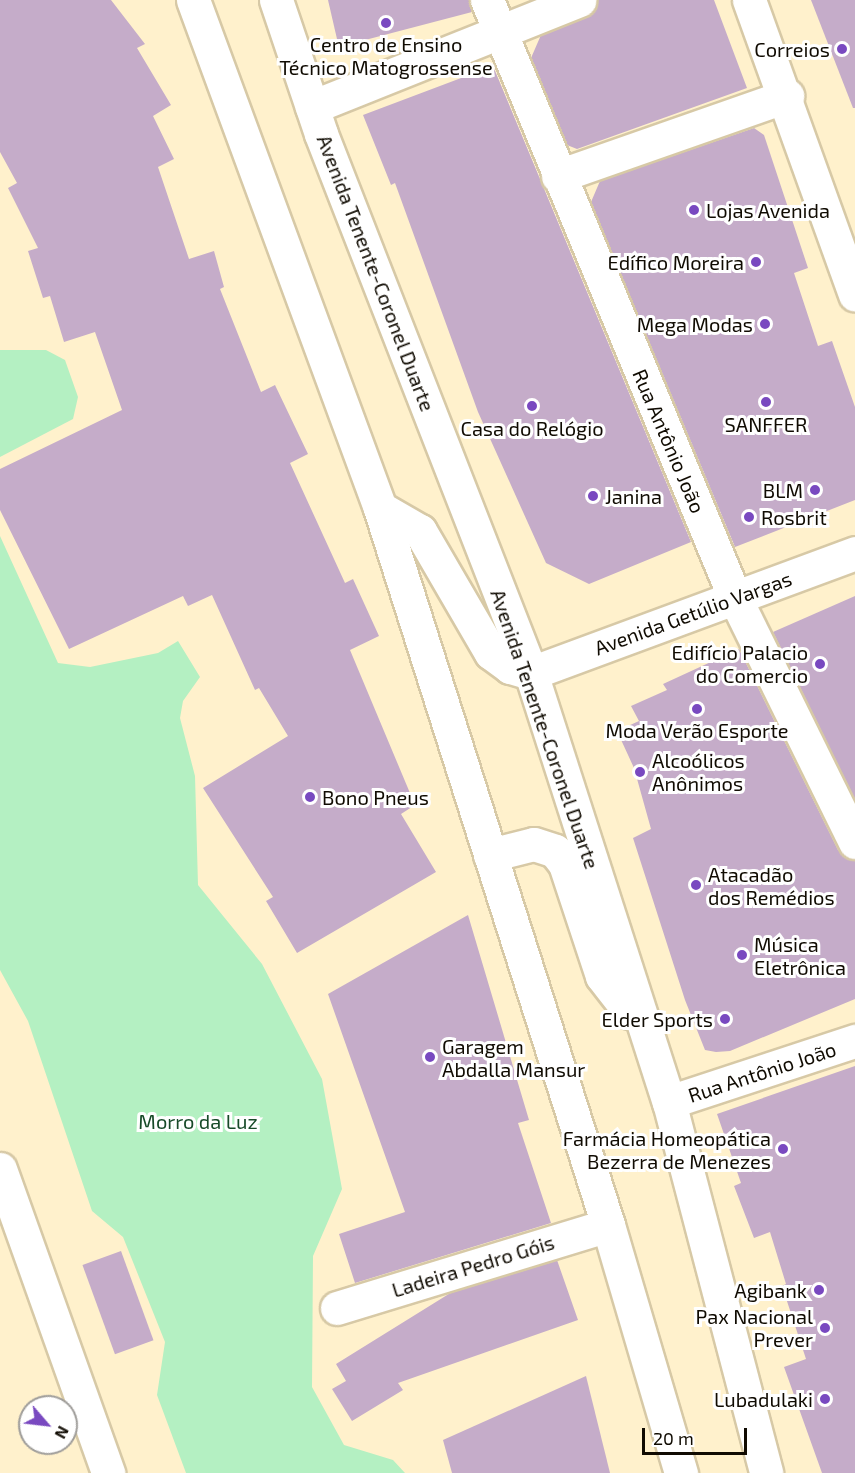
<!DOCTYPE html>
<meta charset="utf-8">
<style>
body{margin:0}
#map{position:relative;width:855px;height:1473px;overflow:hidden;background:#fff1cc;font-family:"Exo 2",sans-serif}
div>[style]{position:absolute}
.green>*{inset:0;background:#b4f0c2}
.building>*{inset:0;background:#c5acc9;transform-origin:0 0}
.roads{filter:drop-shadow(2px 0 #d7c9a6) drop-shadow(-2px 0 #d7c9a6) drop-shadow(0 2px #d7c9a6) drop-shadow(0 -2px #d7c9a6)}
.minor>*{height:33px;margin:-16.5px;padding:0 16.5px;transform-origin:16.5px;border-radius:16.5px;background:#fff}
.major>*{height:33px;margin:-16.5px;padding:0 16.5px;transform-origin:16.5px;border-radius:16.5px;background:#fff}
.dots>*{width:16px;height:16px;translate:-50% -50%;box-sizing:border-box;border:3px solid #fff;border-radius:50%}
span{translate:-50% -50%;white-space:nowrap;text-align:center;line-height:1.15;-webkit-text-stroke:6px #fff;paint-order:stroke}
.poi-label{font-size:20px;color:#100b02}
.right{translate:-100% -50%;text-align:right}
.left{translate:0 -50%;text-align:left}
.street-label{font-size:20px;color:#100b02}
.park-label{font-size:20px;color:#174a28}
.north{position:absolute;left:18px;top:1395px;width:60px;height:60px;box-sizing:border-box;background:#fff;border:2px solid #9f9d9a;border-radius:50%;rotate:118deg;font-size:16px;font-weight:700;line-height:24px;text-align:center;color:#100b02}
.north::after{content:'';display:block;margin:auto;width:21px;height:27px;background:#7949c0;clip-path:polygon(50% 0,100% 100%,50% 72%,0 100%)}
.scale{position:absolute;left:642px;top:1428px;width:105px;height:27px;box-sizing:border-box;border:3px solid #100b02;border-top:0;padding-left:8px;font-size:18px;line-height:21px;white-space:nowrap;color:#100b02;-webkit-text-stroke:4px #fff;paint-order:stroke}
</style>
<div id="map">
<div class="green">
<i style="clip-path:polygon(0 350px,46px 350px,65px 360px,78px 397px,73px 419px,0 457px)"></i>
<i style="clip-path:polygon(0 536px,58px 663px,90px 667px,158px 653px,178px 641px,200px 677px,183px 701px,180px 718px,195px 776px,198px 885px,262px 964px,322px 1079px,342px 1189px,313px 1256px,312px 1387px,344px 1445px,393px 1460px,405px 1473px,186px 1473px,157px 1395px,165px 1342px,123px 1237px,92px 1211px,28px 1021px,0 970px)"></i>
</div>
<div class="building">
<i style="clip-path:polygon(0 0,111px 0,145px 44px,137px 48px,171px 105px,153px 116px,174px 159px,158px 167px,189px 259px,214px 251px,224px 287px,220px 289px,261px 392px,275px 385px,308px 454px,290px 463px,345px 583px,353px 579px,379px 636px,350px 650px,415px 805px,401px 814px,436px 872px,297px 953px,266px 901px,273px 897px,203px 788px,288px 736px,259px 688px,255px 690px,212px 595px,188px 606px,183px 596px,69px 649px,0 510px,0 469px,122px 410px,95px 332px,64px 342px,50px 296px,43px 298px,28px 251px,38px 248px,8px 188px,17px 183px,0 152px)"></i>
<i style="clip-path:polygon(328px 0,469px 0,472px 12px,346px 45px,337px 39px)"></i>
<i style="clip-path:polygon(597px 0,714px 0,747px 88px,577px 149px,567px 145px,531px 58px,541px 35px,586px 17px)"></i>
<i style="clip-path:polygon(811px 0,855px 0,855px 108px,853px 108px)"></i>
<i style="clip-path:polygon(493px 66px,691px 542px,589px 584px,546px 563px,478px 412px,395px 183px,391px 185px,363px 115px)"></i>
<i style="clip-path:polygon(754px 128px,764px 135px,808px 268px,794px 273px,818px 346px,832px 341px,855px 407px,855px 500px,735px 547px,591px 202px,600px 181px)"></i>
<i style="clip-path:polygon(855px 596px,855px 800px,773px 632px)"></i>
<i style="clip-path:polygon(739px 649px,838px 850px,855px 861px,855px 999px,730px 1051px,716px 1052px,705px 1050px,685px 1000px,633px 838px,651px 829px,634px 768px,617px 731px,639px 721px,631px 706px,667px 690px,663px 684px)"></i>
<i style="clip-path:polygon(468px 915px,529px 1120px,518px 1123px,551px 1223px,355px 1283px,339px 1234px,405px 1212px,328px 994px)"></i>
<i style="clip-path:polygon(855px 1066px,855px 1473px,822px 1473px,784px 1367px,806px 1359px,782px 1286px,786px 1284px,770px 1232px,754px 1238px,734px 1186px,741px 1183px,717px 1114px)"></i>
<i style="left:121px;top:1251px;width:95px;height:41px;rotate:70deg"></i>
<i style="clip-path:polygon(557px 1260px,578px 1320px,398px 1383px,403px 1390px,352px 1421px,332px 1389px,346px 1381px,336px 1364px,452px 1292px)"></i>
<i style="clip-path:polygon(586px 1376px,610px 1473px,452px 1473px,443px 1440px)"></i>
</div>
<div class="roads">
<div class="minor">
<i style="left:487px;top:0;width:647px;rotate:67.48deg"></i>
<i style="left:735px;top:598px;width:272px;rotate:63.8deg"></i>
<i style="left:749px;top:0;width:313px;rotate:70.2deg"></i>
<i style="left:312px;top:107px;width:288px;rotate:-21.8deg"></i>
<i style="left:558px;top:176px;width:243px;rotate:-19.3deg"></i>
<i style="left:669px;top:1102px;width:196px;rotate:-18.2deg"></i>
<i style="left:0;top:1169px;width:323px;rotate:70.4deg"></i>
<i style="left:337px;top:1308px;width:283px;rotate:-17deg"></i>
</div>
<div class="major">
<i style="left:193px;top:0;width:541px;rotate:69.79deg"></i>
<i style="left:380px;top:508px;width:752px;rotate:72.36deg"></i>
<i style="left:608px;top:1225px;width:259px;rotate:73.6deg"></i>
<i style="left:276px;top:0;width:141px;rotate:71.4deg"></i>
<i style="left:321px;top:134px;width:578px;rotate:68.71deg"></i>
<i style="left:531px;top:673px;width:451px;rotate:72.2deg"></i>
<i style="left:669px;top:1102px;width:383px;rotate:75.3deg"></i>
<i style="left:380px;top:508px;width:46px;rotate:29.9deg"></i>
<i style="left:420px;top:531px;width:141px;rotate:59.8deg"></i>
<i style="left:491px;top:653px;width:24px;rotate:36deg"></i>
<i style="left:510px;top:667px;width:22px;rotate:16deg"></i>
<i style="left:531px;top:673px;width:346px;rotate:-20.3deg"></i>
<i style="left:490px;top:855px;width:45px;rotate:-14deg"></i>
<i style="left:534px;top:844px;width:22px;rotate:18deg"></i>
<i style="left:555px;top:851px;width:16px;rotate:52deg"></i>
<i style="left:565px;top:864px;width:118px;rotate:71.7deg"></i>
<i style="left:602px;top:976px;width:46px;rotate:52.1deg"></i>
</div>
</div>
<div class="dots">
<i style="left:386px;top:23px;background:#7949c0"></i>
<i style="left:842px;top:49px;background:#7949c0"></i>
<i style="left:694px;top:210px;background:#7949c0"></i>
<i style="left:756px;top:262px;background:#7949c0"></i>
<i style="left:765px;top:324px;background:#7949c0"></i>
<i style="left:766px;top:402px;background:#7949c0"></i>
<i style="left:532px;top:406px;background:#7949c0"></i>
<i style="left:815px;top:490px;background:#7949c0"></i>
<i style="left:593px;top:496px;background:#7949c0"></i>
<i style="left:749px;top:517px;background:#7949c0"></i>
<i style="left:820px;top:664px;background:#7949c0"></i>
<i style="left:697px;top:709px;background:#7949c0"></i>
<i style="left:640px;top:772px;background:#7949c0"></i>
<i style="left:310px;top:797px;background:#7949c0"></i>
<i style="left:696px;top:885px;background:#7949c0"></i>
<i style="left:742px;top:955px;background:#7949c0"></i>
<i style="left:725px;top:1019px;background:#7949c0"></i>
<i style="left:430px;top:1057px;background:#7949c0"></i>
<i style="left:783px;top:1149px;background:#7949c0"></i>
<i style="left:819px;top:1290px;background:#7949c0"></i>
<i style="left:825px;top:1328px;background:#7949c0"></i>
<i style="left:825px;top:1399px;background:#7949c0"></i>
</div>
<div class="poi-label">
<span style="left:386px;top:56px">Centro de Ensino<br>Técnico Matogrossense</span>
<span class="right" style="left:830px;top:49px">Correios</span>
<span class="left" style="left:706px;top:210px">Lojas Avenida</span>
<span class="right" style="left:744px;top:262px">Edífico Moreira</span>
<span class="right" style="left:753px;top:324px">Mega Modas</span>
<span style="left:766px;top:424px">SANFFER</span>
<span style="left:532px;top:428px">Casa do Relógio</span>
<span class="right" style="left:803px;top:490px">BLM</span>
<span class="left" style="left:605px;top:496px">Janina</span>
<span class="left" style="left:761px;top:517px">Rosbrit</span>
<span class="right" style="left:808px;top:664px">Edifício Palacio<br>do Comercio</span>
<span style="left:697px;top:730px">Moda Verão Esporte</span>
<span class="left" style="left:652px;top:772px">Alcoólicos<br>Anônimos</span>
<span class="left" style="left:322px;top:797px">Bono Pneus</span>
<span class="left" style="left:708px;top:886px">Atacadão<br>dos Remédios</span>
<span class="left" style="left:754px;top:956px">Música<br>Eletrônica</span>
<span class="right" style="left:713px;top:1019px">Elder Sports</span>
<span class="left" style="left:442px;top:1058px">Garagem<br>Abdalla Mansur</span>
<span class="right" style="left:771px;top:1150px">Farmácia Homeopática<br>Bezerra de Menezes</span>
<span class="right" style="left:807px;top:1290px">Agibank</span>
<span class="right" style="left:813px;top:1328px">Pax Nacional<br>Prever</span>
<span class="right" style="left:813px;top:1399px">Lubadulaki</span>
</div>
<div class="street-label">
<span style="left:376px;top:273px;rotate:69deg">Avenida Tenente-Coronel Duarte</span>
<span style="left:669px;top:441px;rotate:67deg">Rua Antônio João</span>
<span style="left:693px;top:613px;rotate:-20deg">Avenida Getúlio Vargas</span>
<span style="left:545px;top:729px;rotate:71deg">Avenida Tenente-Coronel Duarte</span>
<span style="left:762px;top:1072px;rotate:-18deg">Rua Antônio João</span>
<span style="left:473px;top:1266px;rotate:-17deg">Ladeira Pedro Góis</span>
</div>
<div class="park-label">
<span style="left:198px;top:1121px">Morro da Luz</span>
</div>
<div class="north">N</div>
<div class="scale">20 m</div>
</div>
